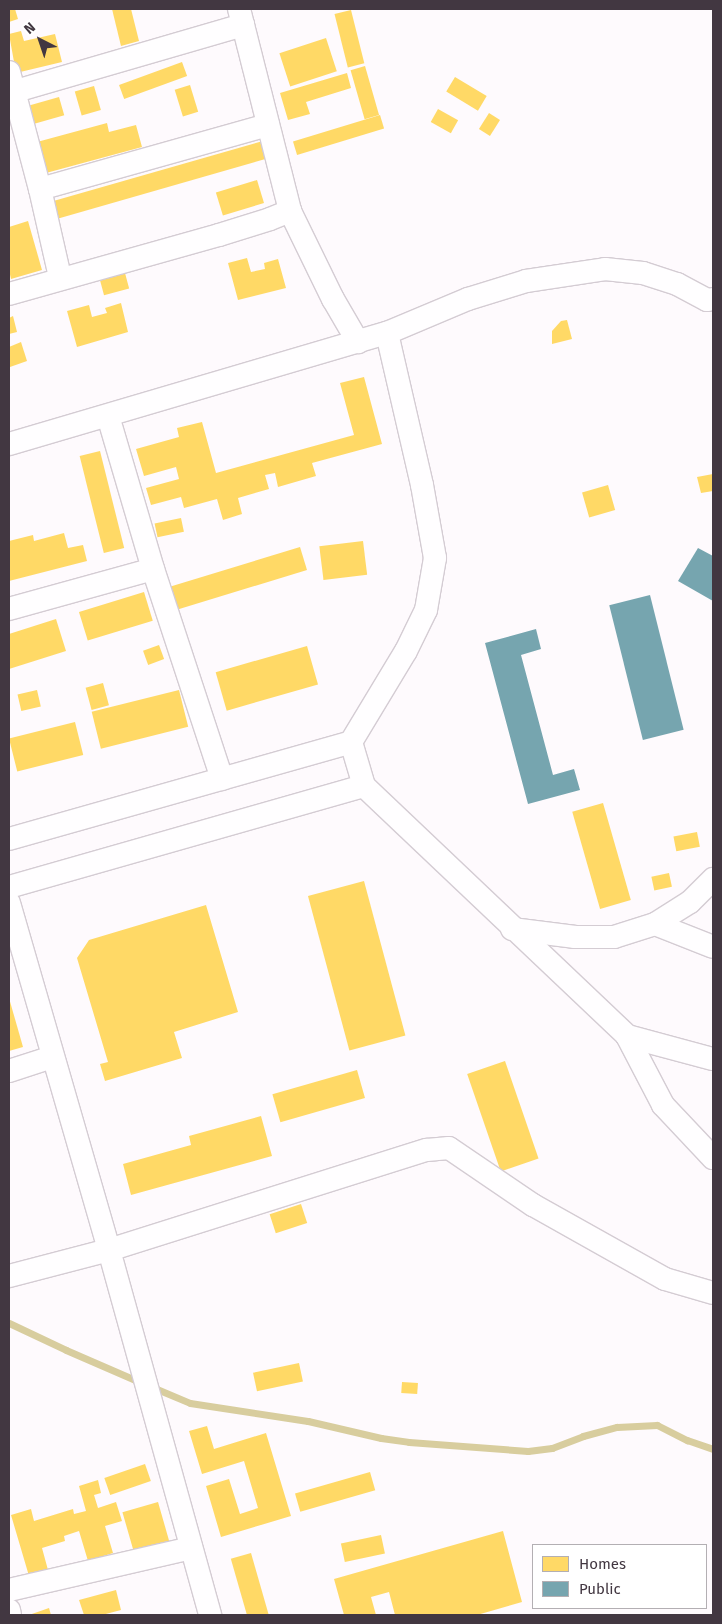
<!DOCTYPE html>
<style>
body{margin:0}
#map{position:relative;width:722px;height:1624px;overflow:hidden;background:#fefafd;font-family:"Fira Sans",sans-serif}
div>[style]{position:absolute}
.homes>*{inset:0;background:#ffd966;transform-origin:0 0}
.public>*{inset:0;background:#76a5af;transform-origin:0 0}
.stream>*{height:7px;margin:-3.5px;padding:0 3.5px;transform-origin:3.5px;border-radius:3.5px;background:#d8cd9e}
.roads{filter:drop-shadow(1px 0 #d4ccd3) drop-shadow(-1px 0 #d4ccd3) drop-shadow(0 1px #d4ccd3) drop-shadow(0 -1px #d4ccd3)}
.minor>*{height:22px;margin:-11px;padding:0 11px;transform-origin:11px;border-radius:11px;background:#fffeff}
span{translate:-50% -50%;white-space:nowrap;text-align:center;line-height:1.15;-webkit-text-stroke:5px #fff;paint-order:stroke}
.frame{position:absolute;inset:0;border:10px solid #423741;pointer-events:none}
.legend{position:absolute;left:532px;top:1544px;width:175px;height:65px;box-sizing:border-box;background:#fff;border:1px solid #b3afb3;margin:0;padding:6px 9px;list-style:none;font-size:15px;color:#423741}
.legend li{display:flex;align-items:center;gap:10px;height:25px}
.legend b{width:25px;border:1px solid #b3afb3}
.north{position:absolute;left:15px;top:15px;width:50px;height:50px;-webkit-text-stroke:4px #fff;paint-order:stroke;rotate:319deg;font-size:14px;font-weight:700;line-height:20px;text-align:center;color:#423741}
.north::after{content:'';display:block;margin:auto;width:18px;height:22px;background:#423741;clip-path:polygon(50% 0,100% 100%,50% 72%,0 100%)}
</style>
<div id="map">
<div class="homes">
<i style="clip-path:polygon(9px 9px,15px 9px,18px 19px,9px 22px)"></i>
<i style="clip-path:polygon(112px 9px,131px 9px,139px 41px,121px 46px)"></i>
<i style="left:351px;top:10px;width:55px;height:17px;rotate:76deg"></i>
<i style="clip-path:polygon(21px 31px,24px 41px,55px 34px,62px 62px,16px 73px,9px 34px)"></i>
<i style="left:326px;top:38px;width:35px;height:49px;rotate:72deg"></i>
<i style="left:182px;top:62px;width:15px;height:67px;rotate:70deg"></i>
<i style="left:365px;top:66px;width:51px;height:15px;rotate:74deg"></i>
<i style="clip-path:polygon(347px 73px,351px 88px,306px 102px,310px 114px,288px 120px,280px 93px)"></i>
<i style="left:455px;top:77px;width:37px;height:17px;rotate:31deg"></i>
<i style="left:190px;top:85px;width:28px;height:16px;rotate:73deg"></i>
<i style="left:94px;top:86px;width:25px;height:20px;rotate:74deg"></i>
<i style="left:59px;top:97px;width:19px;height:31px;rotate:74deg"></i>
<i style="left:438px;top:109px;width:23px;height:15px;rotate:29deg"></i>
<i style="left:489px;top:113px;width:13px;height:19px;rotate:32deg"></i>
<i style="left:380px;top:115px;width:14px;height:91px;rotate:73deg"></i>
<i style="clip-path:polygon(107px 123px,109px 132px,136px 125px,142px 147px,46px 173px,37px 142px)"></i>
<i style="left:263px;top:141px;width:18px;height:218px;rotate:74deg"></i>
<i style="left:257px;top:180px;width:24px;height:43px;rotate:73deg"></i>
<i style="clip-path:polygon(28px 221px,42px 270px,11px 279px,9px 270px,9px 227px)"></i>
<i style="clip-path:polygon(247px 258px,251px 272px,265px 269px,264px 263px,278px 259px,286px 288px,238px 300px,228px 263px)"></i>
<i style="left:125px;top:273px;width:16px;height:26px;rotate:75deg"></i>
<i style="clip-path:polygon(121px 303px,128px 332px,77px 347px,67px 311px,89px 305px,92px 317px,107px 313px,105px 308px)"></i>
<i style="clip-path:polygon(13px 316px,17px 332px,9px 334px,9px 318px)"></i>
<i style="clip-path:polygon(567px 320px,572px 339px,552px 344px,552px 331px,561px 321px)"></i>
<i style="clip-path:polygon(21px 342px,27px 361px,10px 367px,9px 347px)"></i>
<i style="clip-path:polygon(364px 377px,382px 444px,312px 463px,316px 476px,278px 487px,275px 473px,265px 475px,269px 489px,238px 498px,242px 514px,223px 520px,217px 499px,184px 508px,181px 497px,151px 505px,146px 488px,179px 479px,176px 467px,144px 476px,136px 449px,179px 437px,177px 428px,202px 422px,216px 473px,354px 435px,340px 383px)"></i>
<i style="left:100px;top:451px;width:100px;height:21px;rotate:76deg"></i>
<i style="clip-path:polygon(713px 474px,713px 491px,701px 493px,697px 477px)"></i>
<i style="left:608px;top:485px;width:26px;height:27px;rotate:74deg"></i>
<i style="left:181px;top:518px;width:14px;height:27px;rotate:78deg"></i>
<i style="clip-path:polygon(64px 533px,68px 548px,83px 545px,87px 561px,9px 581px,9px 541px,33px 535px,34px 541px)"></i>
<i style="left:363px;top:541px;width:34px;height:44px;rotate:83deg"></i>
<i style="left:300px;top:547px;width:24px;height:137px;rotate:73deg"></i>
<i style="left:144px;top:592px;width:30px;height:68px;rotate:73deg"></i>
<i style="clip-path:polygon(56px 619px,66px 651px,9px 669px,9px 634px)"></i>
<i style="left:159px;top:645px;width:15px;height:17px;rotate:70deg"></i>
<i style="left:307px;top:646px;width:40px;height:95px;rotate:74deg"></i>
<i style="left:103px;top:683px;width:23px;height:18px;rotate:75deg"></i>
<i style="left:37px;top:690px;width:17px;height:20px;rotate:77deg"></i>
<i style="left:179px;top:690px;width:38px;height:90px;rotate:76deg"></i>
<i style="left:75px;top:722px;width:34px;height:68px;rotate:76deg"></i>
<i style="left:603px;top:803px;width:101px;height:32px;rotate:74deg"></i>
<i style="left:697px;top:832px;width:15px;height:24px;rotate:79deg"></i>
<i style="left:669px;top:873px;width:14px;height:18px;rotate:78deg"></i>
<i style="left:364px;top:881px;width:160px;height:58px;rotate:75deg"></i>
<i style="clip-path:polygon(206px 905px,238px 1012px,174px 1032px,182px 1058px,105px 1081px,100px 1064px,108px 1062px,77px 958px,89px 940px)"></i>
<i style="clip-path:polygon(9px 998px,23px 1047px,9px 1051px)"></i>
<i style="left:505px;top:1061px;width:103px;height:40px;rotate:71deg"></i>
<i style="left:357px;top:1070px;width:29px;height:88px;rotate:74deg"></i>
<i style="clip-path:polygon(261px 1116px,272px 1156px,131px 1195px,123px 1164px,191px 1145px,189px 1136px)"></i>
<i style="left:301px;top:1204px;width:20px;height:33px;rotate:72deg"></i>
<i style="left:299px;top:1363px;width:19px;height:47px;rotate:78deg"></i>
<i style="left:402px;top:1382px;width:16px;height:11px;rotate:4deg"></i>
<i style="clip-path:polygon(207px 1426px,214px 1449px,266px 1433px,291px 1516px,221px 1537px,206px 1486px,229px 1479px,240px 1514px,258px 1508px,244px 1461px,202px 1474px,189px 1431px)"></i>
<i style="left:145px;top:1464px;width:18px;height:43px;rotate:71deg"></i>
<i style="left:370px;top:1472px;width:19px;height:78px;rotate:74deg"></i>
<i style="clip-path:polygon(98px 1480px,101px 1493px,94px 1495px,98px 1508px,116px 1502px,122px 1521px,105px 1526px,113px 1553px,88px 1561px,79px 1531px,64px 1536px,65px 1541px,42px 1548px,48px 1570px,29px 1576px,11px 1515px,31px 1509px,34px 1521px,73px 1509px,74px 1514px,86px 1511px,79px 1486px)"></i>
<i style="left:158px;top:1502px;width:41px;height:37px;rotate:74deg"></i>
<i style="clip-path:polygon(503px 1531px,522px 1602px,477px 1615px,395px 1615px,389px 1592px,371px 1597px,376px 1615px,344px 1615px,334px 1579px)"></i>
<i style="left:381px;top:1535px;width:19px;height:41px;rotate:78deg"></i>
<i style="left:251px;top:1553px;width:65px;height:21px;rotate:74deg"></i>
<i style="clip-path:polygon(116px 1590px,121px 1610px,102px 1615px,84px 1615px,79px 1600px)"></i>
<i style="clip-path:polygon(49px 1608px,51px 1615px,29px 1615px)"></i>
</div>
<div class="public">
<i style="clip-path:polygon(698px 548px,713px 556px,713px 601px,678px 581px)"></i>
<i style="left:650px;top:595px;width:139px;height:42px;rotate:76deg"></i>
<i style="clip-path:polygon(536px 629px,541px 649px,521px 655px,553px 775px,574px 769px,580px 790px,528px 804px,485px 643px)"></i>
</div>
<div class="stream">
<i style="left:9px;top:1323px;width:63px;rotate:25.3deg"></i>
<i style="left:66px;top:1350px;width:81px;rotate:23.4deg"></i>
<i style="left:152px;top:1387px;width:41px;rotate:22.8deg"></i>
<i style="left:190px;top:1403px;width:119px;rotate:8.7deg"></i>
<i style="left:308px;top:1421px;width:75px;rotate:13.1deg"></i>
<i style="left:381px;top:1438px;width:28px;rotate:8deg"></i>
<i style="left:409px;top:1442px;width:119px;rotate:4.3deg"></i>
<i style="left:528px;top:1451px;width:24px;rotate:-7deg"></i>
<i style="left:552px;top:1448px;width:33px;rotate:-21deg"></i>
<i style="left:583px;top:1436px;width:35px;rotate:-15deg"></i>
<i style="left:617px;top:1427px;width:40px;rotate:-2.9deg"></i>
<i style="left:657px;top:1425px;width:34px;rotate:27deg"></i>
<i style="left:687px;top:1440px;width:28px;rotate:19deg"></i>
</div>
<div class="roads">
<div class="minor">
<i style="left:239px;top:9px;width:208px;rotate:75.8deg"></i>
<i style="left:290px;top:211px;width:98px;rotate:64deg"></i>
<i style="left:333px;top:299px;width:50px;rotate:59.8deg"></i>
<i style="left:9px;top:72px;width:121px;rotate:75.2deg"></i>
<i style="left:40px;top:189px;width:90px;rotate:77.2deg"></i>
<i style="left:9px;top:93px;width:244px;rotate:-16.2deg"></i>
<i style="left:40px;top:189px;width:237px;rotate:-15.7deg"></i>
<i style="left:9px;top:294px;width:218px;rotate:-15.7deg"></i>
<i style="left:219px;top:235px;width:53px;rotate:-17.4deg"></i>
<i style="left:270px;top:219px;width:22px;rotate:-22deg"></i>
<i style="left:108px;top:416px;width:159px;rotate:73.6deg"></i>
<i style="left:153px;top:569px;width:221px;rotate:71.8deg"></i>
<i style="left:9px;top:444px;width:394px;rotate:-16.4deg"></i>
<i style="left:387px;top:333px;width:88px;rotate:-22.8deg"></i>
<i style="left:468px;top:299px;width:61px;rotate:-17.2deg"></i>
<i style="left:526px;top:281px;width:80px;rotate:-8.6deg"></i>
<i style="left:605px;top:269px;width:38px;rotate:6deg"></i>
<i style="left:643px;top:273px;width:36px;rotate:18deg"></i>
<i style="left:677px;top:284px;width:34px;rotate:28deg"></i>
<i style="left:707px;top:300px;width:6px;rotate:-9deg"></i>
<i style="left:9px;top:609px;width:149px;rotate:-15.5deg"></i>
<i style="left:351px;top:742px;width:46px;rotate:73.5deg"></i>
<i style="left:364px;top:786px;width:363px;rotate:43.5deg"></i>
<i style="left:627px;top:1036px;width:78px;rotate:62.4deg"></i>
<i style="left:663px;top:1105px;width:73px;rotate:46.7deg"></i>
<i style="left:9px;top:839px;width:355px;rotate:-15.8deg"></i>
<i style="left:351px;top:742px;width:106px;rotate:-58.9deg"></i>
<i style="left:406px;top:651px;width:46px;rotate:-64deg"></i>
<i style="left:426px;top:610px;width:53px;rotate:-80.2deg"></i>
<i style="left:435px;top:558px;width:74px;rotate:-100.1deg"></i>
<i style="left:422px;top:485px;width:156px;rotate:-103deg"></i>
<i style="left:9px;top:887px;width:369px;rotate:-15.9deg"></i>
<i style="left:9px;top:903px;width:361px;rotate:73.9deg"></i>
<i style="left:109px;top:1250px;width:379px;rotate:74.5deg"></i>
<i style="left:655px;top:924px;width:62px;rotate:21.6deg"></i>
<i style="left:512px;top:929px;width:64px;rotate:7.2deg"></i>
<i style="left:575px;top:937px;width:39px"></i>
<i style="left:614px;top:937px;width:43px;rotate:-17.6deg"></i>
<i style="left:655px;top:924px;width:41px;rotate:-32.2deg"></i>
<i style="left:690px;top:902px;width:33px;rotate:-45deg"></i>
<i style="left:627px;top:1036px;width:89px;rotate:15deg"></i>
<i style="left:9px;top:1071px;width:45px;rotate:-18deg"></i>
<i style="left:9px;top:1276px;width:103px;rotate:-14.6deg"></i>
<i style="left:109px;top:1250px;width:333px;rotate:-17.5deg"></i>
<i style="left:427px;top:1150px;width:22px;rotate:-5deg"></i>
<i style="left:449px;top:1148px;width:102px;rotate:34.2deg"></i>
<i style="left:533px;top:1205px;width:151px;rotate:29.3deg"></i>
<i style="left:665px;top:1279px;width:50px;rotate:16.3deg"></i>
<i style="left:9px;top:1590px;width:187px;rotate:-13deg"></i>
<i style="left:9px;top:1610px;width:5px;rotate:79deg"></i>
</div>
</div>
<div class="frame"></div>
<ul class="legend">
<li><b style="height:14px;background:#ffd966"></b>Homes</li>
<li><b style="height:14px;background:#76a5af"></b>Public</li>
</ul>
<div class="north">N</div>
</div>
